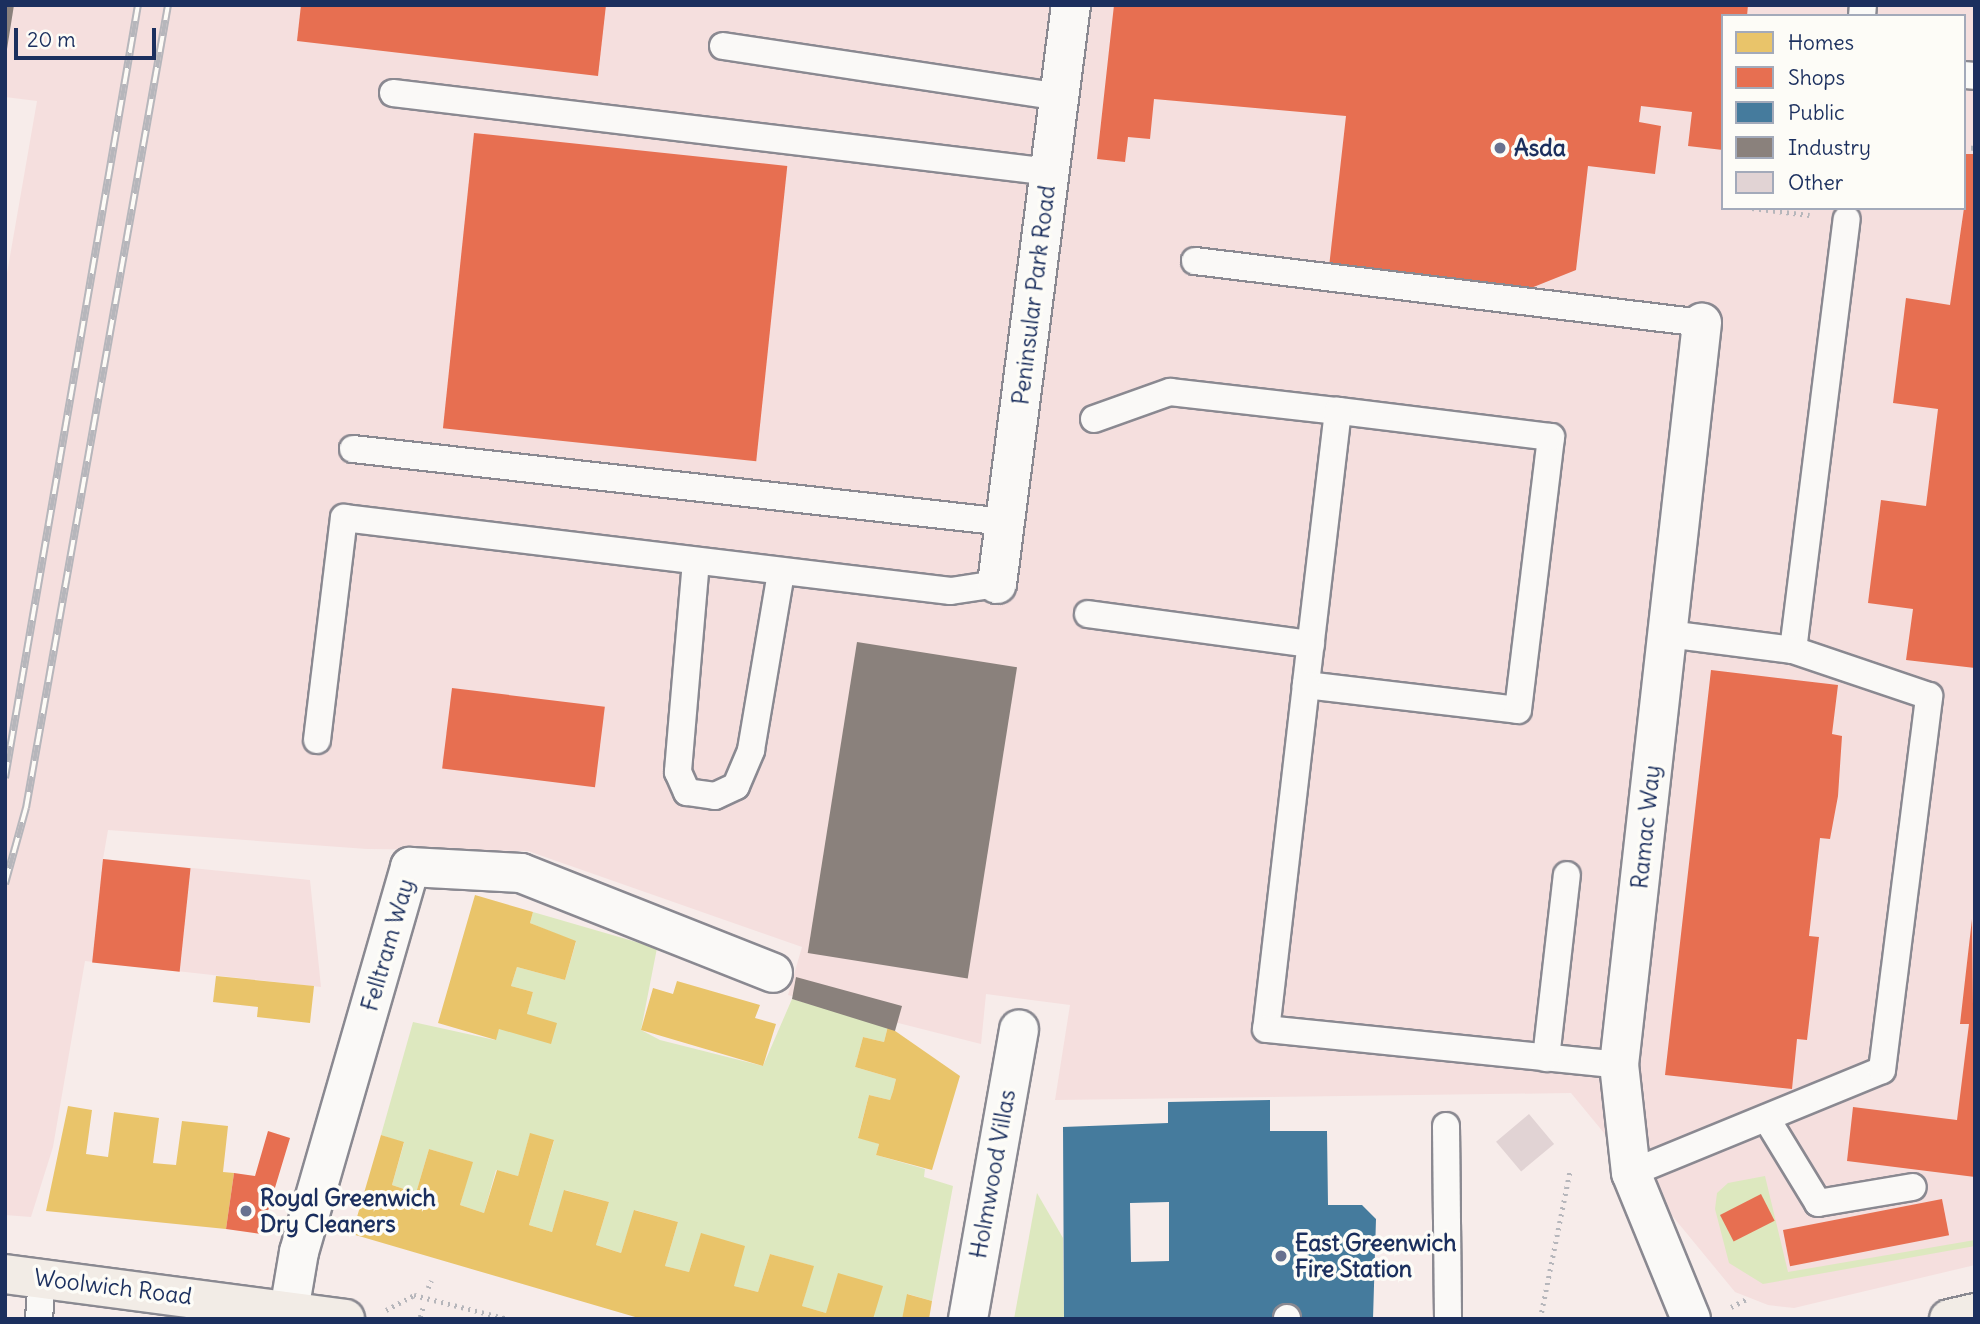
<!DOCTYPE html>
<style>
body{margin:0}
#map{position:relative;width:1980px;height:1324px;overflow:hidden;background:#f7ecea;font-family:Delius,sans-serif}
div>[style]{position:absolute}
.built>*{inset:0;background:#f5dfde}
.green>*{inset:0;background:#dde8bf}
.homes>*{inset:0;background:#e9c46a}
.shops>*{inset:0;background:#e76f51;transform-origin:0 0}
.public>*{inset:0;background:#457b9d}
.industry>*{inset:0;background:#8a817c;transform-origin:0 0}
.building>*{inset:0;background:#e1d3d4;transform-origin:0 0}
.path>*{height:4.5px;margin-top:-2.25px;transform-origin:0;background:repeating-linear-gradient(90deg,#b6b6bb 0 2px,transparent 0 7px)}
.roads{filter:drop-shadow(2px 0 #8a8991) drop-shadow(-2px 0 #8a8991) drop-shadow(0 2px #8a8991) drop-shadow(0 -2px #8a8991)}
.service>*{height:26px;margin:-13px;padding:0 13px;transform-origin:13px;border-radius:13px;background:#faf9f7}
.minor>*{height:38px;margin:-19px;padding:0 19px;transform-origin:19px;border-radius:19px;background:#faf9f7}
.primary>*{height:38px;margin:-19px;padding:0 19px;transform-origin:19px;border-radius:19px;background:#f2ece6}
.rail>*{height:8px;margin-top:-4px;transform-origin:0;background:repeating-linear-gradient(90deg,#fdfcf7 0 16px,#b6b6bb 0 32px);box-sizing:border-box;border-block:2px solid #b6b6bb}
.dots>*{width:19px;height:19px;translate:-50% -50%;box-sizing:border-box;border:4px solid #fdfcf7;border-radius:50%}
span{translate:-50% -50%;white-space:nowrap;text-align:center;line-height:1.15;-webkit-text-stroke:7px #fdfcf7;paint-order:stroke}
.poi-label{font-size:23px;color:#1b2f5e;font-weight:700}
.left{translate:0 -50%;text-align:left}
.street-label{font-size:23px;color:#1b2f5e}
.frame{position:absolute;inset:0;border:7px solid #1b2f5e;pointer-events:none}
.legend{position:absolute;left:1721px;top:14px;width:245px;height:196px;box-sizing:border-box;background:#fdfcf7;border:2px solid #a3aaba;margin:0;padding:9px 12px;list-style:none;font-size:21px;color:#1b2f5e}
.legend li{display:flex;align-items:center;gap:14px;height:35px}
.legend b{width:35px;border:2px solid #a3aaba}
.scale{position:absolute;left:14px;top:28px;width:142px;height:32px;box-sizing:border-box;border:4px solid #1b2f5e;border-top:0;padding-left:9px;font-size:21px;line-height:24px;white-space:nowrap;color:#1b2f5e;-webkit-text-stroke:5px #fdfcf7;paint-order:stroke}
</style>
<div id="map">
<div class="built">
<i style="clip-path:polygon(evenodd,5px 5px,1975px 5px,1975px 1265px,1794px 1308px,1768px 1305px,1735px 1292px,1571px 1093px,1055px 1100px,1070px 1005px,986px 994px,981px 1044px,788px 995px,802px 947px,528px 851px,367px 849px,108px 830px,103px 859px,310px 880px,321px 987px,85px 961px,53px 1147px,31px 1217px,5px 1215px,5px 285px,37px 101px,5px 97px,5px 5px,1723px 16px,1964px 16px,1964px 208px,1723px 208px,1723px 16px)"></i>
</div>
<div class="green">
<i style="clip-path:polygon(533px 912px,657px 948px,641px 1030px,660px 1040px,763px 1066px,792px 999px,888px 1026px,884px 1042px,863px 1037px,855px 1067px,896px 1079px,893px 1091px,890px 1100px,869px 1095px,858px 1137px,879px 1144px,876px 1155px,925px 1169px,924px 1177px,953px 1186px,932px 1301px,908px 1294px,902px 1319px,826px 1313px,802px 1306px,813px 1266px,770px 1254px,758px 1292px,734px 1286px,701px 1234px,689px 1272px,665px 1266px,678px 1222px,635px 1210px,621px 1253px,609px 1249px,596px 1245px,609px 1202px,565px 1190px,552px 1232px,529px 1225px,554px 1141px,530px 1134px,518px 1176px,496px 1170px,484px 1213px,460px 1205px,472px 1162px,429px 1149px,416px 1193px,392px 1185px,404px 1143px,381px 1135px,413px 1022px,495px 1040px,499px 1029px,527px 1014px,533px 992px,511px 986px,517px 967px,565px 980px,576px 942px,530px 923px)"></i>
<i style="clip-path:polygon(1765px 1176px,1788px 1272px,1975px 1240px,1975px 1246px,1763px 1284px,1729px 1263px,1715px 1209px,1717px 1193px,1728px 1183px)"></i>
<i style="clip-path:polygon(1037px 1193px,1063px 1238px,1064px 1319px,1014px 1319px)"></i>
</div>
<div class="homes">
<i style="clip-path:polygon(475px 895px,533px 912px,530px 923px,576px 941px,565px 980px,517px 967px,511px 986px,533px 992px,527px 1014px,557px 1023px,551px 1044px,499px 1029px,496px 1040px,438px 1023px)"></i>
<i style="clip-path:polygon(216px 976px,314px 986px,310px 1023px,257px 1017px,258px 1007px,213px 1002px)"></i>
<i style="clip-path:polygon(677px 981px,760px 1005px,755px 1018px,776px 1024px,763px 1066px,641px 1030px,653px 988px,673px 994px)"></i>
<i style="clip-path:polygon(888px 1026px,960px 1076px,932px 1170px,876px 1155px,879px 1144px,858px 1138px,869px 1095px,890px 1100px,893px 1091px,896px 1079px,855px 1067px,863px 1037px,884px 1042px)"></i>
<i style="clip-path:polygon(68px 1106px,92px 1110px,86px 1154px,108px 1157px,114px 1112px,159px 1118px,153px 1163px,164px 1164px,176px 1165px,182px 1121px,228px 1126px,223px 1172px,234px 1173px,226px 1229px,46px 1211px)"></i>
<i style="clip-path:polygon(530px 1133px,554px 1140px,529px 1225px,552px 1232px,564px 1190px,609px 1202px,596px 1245px,621px 1253px,634px 1210px,678px 1222px,665px 1266px,689px 1272px,701px 1233px,745px 1246px,734px 1286px,758px 1292px,770px 1254px,814px 1266px,802px 1306px,826px 1313px,838px 1273px,883px 1286px,873px 1319px,642px 1319px,352px 1234px,381px 1135px,404px 1142px,392px 1185px,416px 1193px,429px 1149px,473px 1162px,460px 1205px,484px 1213px,497px 1170px,518px 1176px)"></i>
<i style="clip-path:polygon(907px 1294px,932px 1301px,929px 1319px,902px 1319px)"></i>
</div>
<div class="shops">
<i style="clip-path:polygon(301px 5px,606px 5px,598px 76px,297px 41px)"></i>
<i style="clip-path:polygon(1114px 5px,1748px 5px,1747px 16px,1723px 16px,1723px 150px,1688px 146px,1692px 112px,1641px 106px,1639px 122px,1661px 126px,1655px 174px,1588px 166px,1576px 270px,1526px 290px,1329px 267px,1346px 116px,1154px 99px,1150px 139px,1128px 137px,1125px 162px,1097px 159px)"></i>
<i style="left:474px;top:133px;width:315px;height:297px;rotate:6deg"></i>
<i style="clip-path:polygon(1964px 154px,1975px 154px,1975px 668px,1906px 660px,1913px 609px,1868px 603px,1881px 500px,1926px 506px,1938px 409px,1893px 403px,1906px 298px,1950px 305px,1964px 208px)"></i>
<i style="clip-path:polygon(1711px 670px,1838px 685px,1832px 734px,1842px 736px,1838px 796px,1830px 839px,1820px 838px,1809px 936px,1819px 937px,1807px 1040px,1797px 1039px,1792px 1089px,1665px 1075px)"></i>
<i style="left:452px;top:688px;width:154px;height:81px;rotate:7deg"></i>
<i style="left:103px;top:859px;width:88px;height:104px;rotate:6deg"></i>
<i style="clip-path:polygon(1972px 919px,1975px 1177px,1847px 1161px,1853px 1107px,1957px 1120px,1969px 1024px,1960px 1024px)"></i>
<i style="clip-path:polygon(268px 1131px,290px 1138px,261px 1234px,226px 1229px,234px 1173px,255px 1176px)"></i>
<i style="left:1761px;top:1194px;width:30px;height:46px;rotate:63deg"></i>
<i style="left:1942px;top:1199px;width:37px;height:162px;rotate:79deg"></i>
</div>
<div class="public">
<i style="clip-path:polygon(evenodd,1270px 1100px,1270px 1131px,1327px 1131px,1328px 1205px,1362px 1205px,1376px 1219px,1373px 1319px,1064px 1319px,1063px 1127px,1168px 1123px,1168px 1102px,1270px 1100px,1169px 1202px,1169px 1261px,1131px 1262px,1130px 1203px,1169px 1202px)"></i>
</div>
<div class="industry">
<i style="clip-path:polygon(5px 5px,14px 5px,7px 49px,5px 49px)"></i>
<i style="left:857px;top:642px;width:162px;height:315px;rotate:9deg"></i>
<i style="clip-path:polygon(796px 977px,902px 1006px,895px 1031px,792px 999px)"></i>
</div>
<div class="building">
<i style="left:1529px;top:1114px;width:39px;height:43px;rotate:50deg"></i>
</div>
<div class="path">
<i style="left:1964px;top:147px;width:11px;rotate:5deg"></i>
<i style="left:1752px;top:208px;width:58px;rotate:6.9deg"></i>
<i style="left:428px;top:1288px;width:8px;rotate:-67deg"></i>
<i style="left:1731px;top:1307px;width:18px;rotate:-27deg"></i>
<i style="left:386px;top:1310px;width:32px;rotate:-28deg"></i>
<i style="left:414px;top:1295px;width:97px;rotate:14.3deg"></i>
<i style="left:420px;top:1317px;width:10px;rotate:-73deg"></i>
<i style="left:597px;top:1319px;width:1px;rotate:-90deg"></i>
<i style="left:1540px;top:1319px;width:152px;rotate:-78.6deg"></i>
<i style="left:1752px;top:1319px;width:26px"></i>
</div>
<div class="roads">
<div class="service">
<i style="left:1862px;top:16px;width:11px;rotate:-85deg"></i>
<i style="left:723px;top:46px;width:342px;rotate:8.6deg"></i>
<i style="left:1964px;top:75px;width:11px;rotate:5deg"></i>
<i style="left:393px;top:93px;width:663px;rotate:6.85deg"></i>
<i style="left:1195px;top:261px;width:511px;rotate:6.97deg"></i>
<i style="left:1094px;top:419px;width:81px;rotate:-19.6deg"></i>
<i style="left:1170px;top:392px;width:169px;rotate:6.5deg"></i>
<i style="left:353px;top:449px;width:656px;rotate:6.39deg"></i>
<i style="left:696px;top:561px;width:212px;rotate:94.9deg"></i>
<i style="left:678px;top:772px;width:22px;rotate:66deg"></i>
<i style="left:687px;top:792px;width:28px;rotate:8deg"></i>
<i style="left:715px;top:796px;width:23px;rotate:-25deg"></i>
<i style="left:736px;top:786px;width:39px;rotate:-67deg"></i>
<i style="left:751px;top:750px;width:181px;rotate:-80.4deg"></i>
<i style="left:1088px;top:614px;width:225px;rotate:7.7deg"></i>
<i style="left:1793px;top:650px;width:434px;rotate:-82.9deg"></i>
<i style="left:1306px;top:685px;width:213px;rotate:6.7deg"></i>
<i style="left:1518px;top:710px;width:275px;rotate:-83.1deg"></i>
<i style="left:1551px;top:437px;width:215px;rotate:-173deg"></i>
<i style="left:1338px;top:411px;width:276px;rotate:96.7deg"></i>
<i style="left:1306px;top:685px;width:346px;rotate:96.6deg"></i>
<i style="left:1266px;top:1029px;width:355px;rotate:5.8deg"></i>
<i style="left:317px;top:740px;width:224px;rotate:-83.1deg"></i>
<i style="left:344px;top:518px;width:611px;rotate:6.86deg"></i>
<i style="left:951px;top:591px;width:47px;rotate:-8.7deg"></i>
<i style="left:1546px;top:1058px;width:184px;rotate:-83.5deg"></i>
<i style="left:1768px;top:1121px;width:96px;rotate:58.6deg"></i>
<i style="left:1818px;top:1203px;width:96px;rotate:-9.6deg"></i>
<i style="left:1446px;top:1126px;width:193px;rotate:89.4deg"></i>
<i style="left:1631px;top:1173px;width:271px;rotate:-22.3deg"></i>
<i style="left:1882px;top:1070px;width:377px;rotate:-82.8deg"></i>
<i style="left:1929px;top:696px;width:144px;rotate:-161.3deg"></i>
<i style="left:1793px;top:650px;width:126px;rotate:-172.7deg"></i>
<i style="left:1287px;top:1318px;width:1px;rotate:90deg"></i>
<i style="left:39px;top:1319px;width:42px;rotate:-85.9deg"></i>
</div>
<div class="minor">
<i style="left:997px;top:584px;width:584px;rotate:-82.72deg"></i>
<i style="left:289px;top:1311px;width:60px;rotate:-80.4deg"></i>
<i style="left:299px;top:1252px;width:401px;rotate:-73.9deg"></i>
<i style="left:410px;top:867px;width:111px;rotate:3.1deg"></i>
<i style="left:521px;top:873px;width:271px;rotate:21.6deg"></i>
<i style="left:968px;top:1319px;width:294px;rotate:-80deg"></i>
<i style="left:1691px;top:1319px;width:158px;rotate:-112.3deg"></i>
<i style="left:1631px;top:1173px;width:109px;rotate:-96.3deg"></i>
<i style="left:1619px;top:1065px;width:747px;rotate:-83.62deg"></i>
</div>
<div class="primary">
<i style="left:5px;top:1274px;width:343px;rotate:7.5deg"></i>
<i style="left:1949px;top:1319px;width:27px;rotate:-13deg"></i>
</div>
</div>
<div class="rail">
<i style="left:5px;top:778px;width:784px;rotate:-80.24deg"></i>
<i style="left:5px;top:884px;width:79px;rotate:-74.6deg"></i>
<i style="left:26px;top:808px;width:815px;rotate:-79.97deg"></i>
</div>
<div class="dots">
<i style="left:1500px;top:148px;background:#68718f"></i>
<i style="left:246px;top:1211px;background:#68718f"></i>
<i style="left:1281px;top:1256px;background:#68718f"></i>
</div>
<div class="poi-label">
<span class="left" style="left:1514px;top:148px">Asda</span>
<span class="left" style="left:260px;top:1211px">Royal Greenwich<br>Dry Cleaners</span>
<span class="left" style="left:1295px;top:1256px">East Greenwich<br>Fire Station</span>
</div>
<div class="street-label">
<span style="left:1034px;top:295px;rotate:-83deg">Peninsular Park Road</span>
<span style="left:1646px;top:827px;rotate:-84deg">Ramac Way</span>
<span style="left:388px;top:945px;rotate:-74deg">Felltram Way</span>
<span style="left:993px;top:1174px;rotate:-80deg">Holmwood Villas</span>
<span style="left:113px;top:1287px;rotate:7deg">Woolwich Road</span>
</div>
<div class="frame"></div>
<ul class="legend">
<li><b style="height:19px;background:#e9c46a"></b>Homes</li>
<li><b style="height:19px;background:#e76f51"></b>Shops</li>
<li><b style="height:19px;background:#457b9d"></b>Public</li>
<li><b style="height:19px;background:#8a817c"></b>Industry</li>
<li><b style="height:19px;background:#e1d3d4"></b>Other</li>
</ul>
<div class="scale">20 m</div>
</div>
